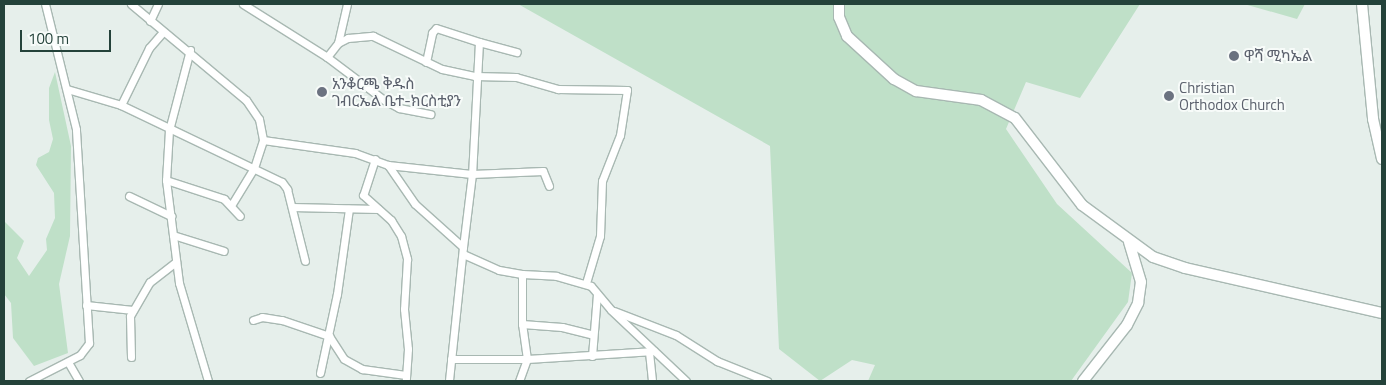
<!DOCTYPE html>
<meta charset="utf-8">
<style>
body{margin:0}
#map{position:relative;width:1386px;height:385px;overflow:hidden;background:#e6efeb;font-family:"Titillium Web","Noto Sans Ethiopic",sans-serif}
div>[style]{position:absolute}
.green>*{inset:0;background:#bfe0c8}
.roads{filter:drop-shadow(1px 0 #a8b8b2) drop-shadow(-1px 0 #a8b8b2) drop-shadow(0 1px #a8b8b2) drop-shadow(0 -1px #a8b8b2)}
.street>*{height:7px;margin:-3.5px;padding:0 3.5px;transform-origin:3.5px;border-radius:3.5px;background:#fff}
.secondary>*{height:10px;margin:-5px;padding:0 5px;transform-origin:5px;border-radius:5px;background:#fff}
.dots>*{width:14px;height:14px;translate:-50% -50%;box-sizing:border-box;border:2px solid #f7fbf9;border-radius:50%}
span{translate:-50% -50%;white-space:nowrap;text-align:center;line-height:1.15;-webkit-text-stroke:4px #f7fbf9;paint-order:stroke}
.worship-label{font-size:15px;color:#5b616d}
.left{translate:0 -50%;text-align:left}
.frame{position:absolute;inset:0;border:5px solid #24423a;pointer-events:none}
.scale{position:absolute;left:20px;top:30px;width:91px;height:22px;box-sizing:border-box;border:2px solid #24423a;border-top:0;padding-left:6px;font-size:15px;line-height:18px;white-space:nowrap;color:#24423a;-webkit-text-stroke:4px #f7fbf9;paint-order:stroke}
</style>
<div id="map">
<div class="green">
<i style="clip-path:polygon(518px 4px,1140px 4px,1080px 98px,1026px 82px,1006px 129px,1057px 204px,1132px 273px,1128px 302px,1071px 381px,868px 381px,875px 365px,852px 360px,820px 381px,779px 349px,770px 146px)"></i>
<i style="clip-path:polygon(1244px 4px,1305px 4px,1297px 19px)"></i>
<i style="clip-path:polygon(55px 72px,71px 146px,70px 236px,59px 284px,68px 353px,34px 366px,13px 338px,11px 303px,4px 294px,4px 221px,24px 241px,17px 258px,29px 276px,47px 250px,46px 239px,55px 218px,54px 193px,36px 165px,38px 158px,49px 152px,53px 139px,49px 120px,49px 88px)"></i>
</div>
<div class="roads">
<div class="street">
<i style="left:131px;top:4px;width:150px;rotate:39.9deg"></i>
<i style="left:246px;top:100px;width:23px;rotate:56deg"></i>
<i style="left:259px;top:119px;width:21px;rotate:79deg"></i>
<i style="left:263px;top:140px;width:93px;rotate:8deg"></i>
<i style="left:355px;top:153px;width:35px;rotate:20deg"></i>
<i style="left:388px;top:165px;width:84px;rotate:6.1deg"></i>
<i style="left:472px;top:174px;width:71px;rotate:-2.4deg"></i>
<i style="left:543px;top:171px;width:16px;rotate:68deg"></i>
<i style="left:243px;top:4px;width:99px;rotate:32.2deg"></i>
<i style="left:327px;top:57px;width:71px;rotate:37deg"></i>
<i style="left:384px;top:100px;width:17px;rotate:28deg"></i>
<i style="left:399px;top:108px;width:32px;rotate:11deg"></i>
<i style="left:150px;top:21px;width:19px;rotate:-65deg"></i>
<i style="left:479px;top:42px;width:39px;rotate:15deg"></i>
<i style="left:338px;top:43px;width:40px;rotate:-77deg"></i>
<i style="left:190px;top:50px;width:83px;rotate:104.7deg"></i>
<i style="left:169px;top:130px;width:50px;rotate:93.4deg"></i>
<i style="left:166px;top:180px;width:104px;rotate:82.8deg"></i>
<i style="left:179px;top:283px;width:102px;rotate:73.5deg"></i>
<i style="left:327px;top:57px;width:18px;rotate:-52deg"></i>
<i style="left:338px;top:43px;width:11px;rotate:-27deg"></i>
<i style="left:348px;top:38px;width:25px;rotate:-5deg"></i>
<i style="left:373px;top:36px;width:76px;rotate:25.6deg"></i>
<i style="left:442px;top:69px;width:34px;rotate:12deg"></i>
<i style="left:475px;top:76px;width:41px;rotate:1.4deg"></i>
<i style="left:516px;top:77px;width:44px;rotate:15.9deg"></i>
<i style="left:558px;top:89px;width:69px;rotate:0.8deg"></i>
<i style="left:627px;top:90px;width:46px;rotate:98.8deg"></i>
<i style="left:620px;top:135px;width:49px;rotate:111.4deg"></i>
<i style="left:602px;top:181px;width:55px;rotate:92.1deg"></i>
<i style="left:600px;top:236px;width:49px;rotate:106.6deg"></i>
<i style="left:426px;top:62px;width:30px;rotate:-78deg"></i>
<i style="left:432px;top:33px;width:6px;rotate:-51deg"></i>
<i style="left:436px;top:28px;width:45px;rotate:18deg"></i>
<i style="left:479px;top:42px;width:132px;rotate:93deg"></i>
<i style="left:472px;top:174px;width:74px;rotate:97deg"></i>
<i style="left:67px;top:89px;width:56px;rotate:16.5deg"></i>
<i style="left:121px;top:105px;width:178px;rotate:25.6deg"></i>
<i style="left:282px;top:182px;width:9px;rotate:54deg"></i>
<i style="left:287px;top:189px;width:74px;rotate:76deg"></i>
<i style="left:121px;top:105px;width:64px;rotate:-63.8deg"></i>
<i style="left:149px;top:48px;width:21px;rotate:-49deg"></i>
<i style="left:375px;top:159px;width:38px;rotate:108deg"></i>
<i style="left:363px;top:195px;width:38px;rotate:42deg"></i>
<i style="left:391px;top:220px;width:19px;rotate:58deg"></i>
<i style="left:401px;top:236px;width:24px;rotate:75deg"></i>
<i style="left:407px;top:259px;width:50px;rotate:93.4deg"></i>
<i style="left:404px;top:309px;width:40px;rotate:84.3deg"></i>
<i style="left:408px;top:349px;width:32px;rotate:94deg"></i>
<i style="left:388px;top:165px;width:47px;rotate:55.3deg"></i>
<i style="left:415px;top:204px;width:64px;rotate:41.9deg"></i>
<i style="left:463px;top:247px;width:135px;rotate:96deg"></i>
<i style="left:166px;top:180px;width:61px;rotate:18.1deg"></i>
<i style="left:224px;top:199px;width:23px;rotate:47deg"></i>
<i style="left:129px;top:196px;width:47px;rotate:25.5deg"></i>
<i style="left:232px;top:204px;width:42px;rotate:-58.6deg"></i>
<i style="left:254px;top:168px;width:29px;rotate:-72deg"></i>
<i style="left:292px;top:207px;width:86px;rotate:1.3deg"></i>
<i style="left:173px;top:235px;width:53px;rotate:17.4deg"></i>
<i style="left:463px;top:254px;width:39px;rotate:24deg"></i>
<i style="left:499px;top:270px;width:23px;rotate:10deg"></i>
<i style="left:86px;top:305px;width:47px;rotate:6.1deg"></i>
<i style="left:614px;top:311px;width:66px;rotate:21.2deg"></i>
<i style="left:676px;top:335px;width:49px;rotate:32.4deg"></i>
<i style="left:717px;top:361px;width:54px;rotate:21.8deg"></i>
<i style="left:253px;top:320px;width:9px;rotate:-18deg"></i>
<i style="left:262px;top:317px;width:20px;rotate:9deg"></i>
<i style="left:282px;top:320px;width:50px;rotate:18.8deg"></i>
<i style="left:329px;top:336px;width:27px;rotate:57deg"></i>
<i style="left:344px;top:359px;width:21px;rotate:29deg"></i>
<i style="left:362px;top:369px;width:44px;rotate:7.8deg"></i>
<i style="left:522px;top:324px;width:40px;rotate:4.3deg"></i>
<i style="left:562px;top:327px;width:32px;rotate:14deg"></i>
<i style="left:649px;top:352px;width:29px;rotate:84deg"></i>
<i style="left:592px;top:356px;width:62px;rotate:-85.4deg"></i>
<i style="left:131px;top:357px;width:41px;rotate:-91.4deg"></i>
<i style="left:130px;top:316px;width:39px;rotate:-60deg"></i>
<i style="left:150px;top:282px;width:33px;rotate:-38deg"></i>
<i style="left:451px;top:359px;width:76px"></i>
<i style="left:527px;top:359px;width:35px;rotate:-98deg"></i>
<i style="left:522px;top:324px;width:50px;rotate:-90deg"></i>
<i style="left:522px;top:274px;width:34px;rotate:3deg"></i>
<i style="left:556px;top:276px;width:36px;rotate:16deg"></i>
<i style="left:591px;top:286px;width:31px;rotate:50deg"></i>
<i style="left:611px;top:310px;width:103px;rotate:43.4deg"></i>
<i style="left:68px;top:362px;width:22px;rotate:60deg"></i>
<i style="left:320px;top:373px;width:81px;rotate:-77.9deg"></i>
<i style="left:337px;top:294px;width:86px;rotate:-82deg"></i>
<i style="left:29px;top:381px;width:57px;rotate:-27deg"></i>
<i style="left:80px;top:355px;width:15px;rotate:-53deg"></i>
<i style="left:89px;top:343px;width:214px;rotate:-93.5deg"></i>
<i style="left:76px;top:129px;width:129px;rotate:-103.9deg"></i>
<i style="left:519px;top:381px;width:23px;rotate:-70deg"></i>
<i style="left:527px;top:359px;width:127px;rotate:-3.6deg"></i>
</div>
<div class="secondary">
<i style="left:839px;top:4px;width:13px;rotate:90deg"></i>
<i style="left:839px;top:17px;width:21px;rotate:67deg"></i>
<i style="left:847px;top:36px;width:64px;rotate:42.5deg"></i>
<i style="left:894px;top:79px;width:25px;rotate:29deg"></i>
<i style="left:916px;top:91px;width:66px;rotate:7.9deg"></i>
<i style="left:981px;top:100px;width:38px;rotate:28deg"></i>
<i style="left:1015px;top:118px;width:110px;rotate:52.4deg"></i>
<i style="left:1082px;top:205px;width:88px;rotate:36.2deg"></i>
<i style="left:1153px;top:257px;width:34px;rotate:19deg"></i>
<i style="left:1185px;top:268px;width:202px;rotate:12.9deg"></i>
<i style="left:1362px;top:4px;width:116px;rotate:84.5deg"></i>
<i style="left:1373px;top:119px;width:41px;rotate:77.3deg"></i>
<i style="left:1083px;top:381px;width:71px;rotate:-51.8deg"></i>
<i style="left:1127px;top:325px;width:25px;rotate:-63deg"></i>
<i style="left:1138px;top:303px;width:21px;rotate:-82deg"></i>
<i style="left:1141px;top:282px;width:42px;rotate:-106.7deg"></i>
</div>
</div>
<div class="dots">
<i style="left:1234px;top:56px;background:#6b7280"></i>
<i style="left:322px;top:92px;background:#6b7280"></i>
<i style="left:1169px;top:96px;background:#6b7280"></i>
</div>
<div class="worship-label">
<span class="left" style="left:1244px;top:56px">ዋሻ ሚካኤል</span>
<span class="left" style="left:332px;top:92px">አንቆርጫ ቅዱስ<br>ገብርኤል ቤተ-ክርስቲያን</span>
<span class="left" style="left:1179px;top:96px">Christian<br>Orthodox Church</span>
</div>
<div class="frame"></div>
<div class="scale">100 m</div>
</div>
